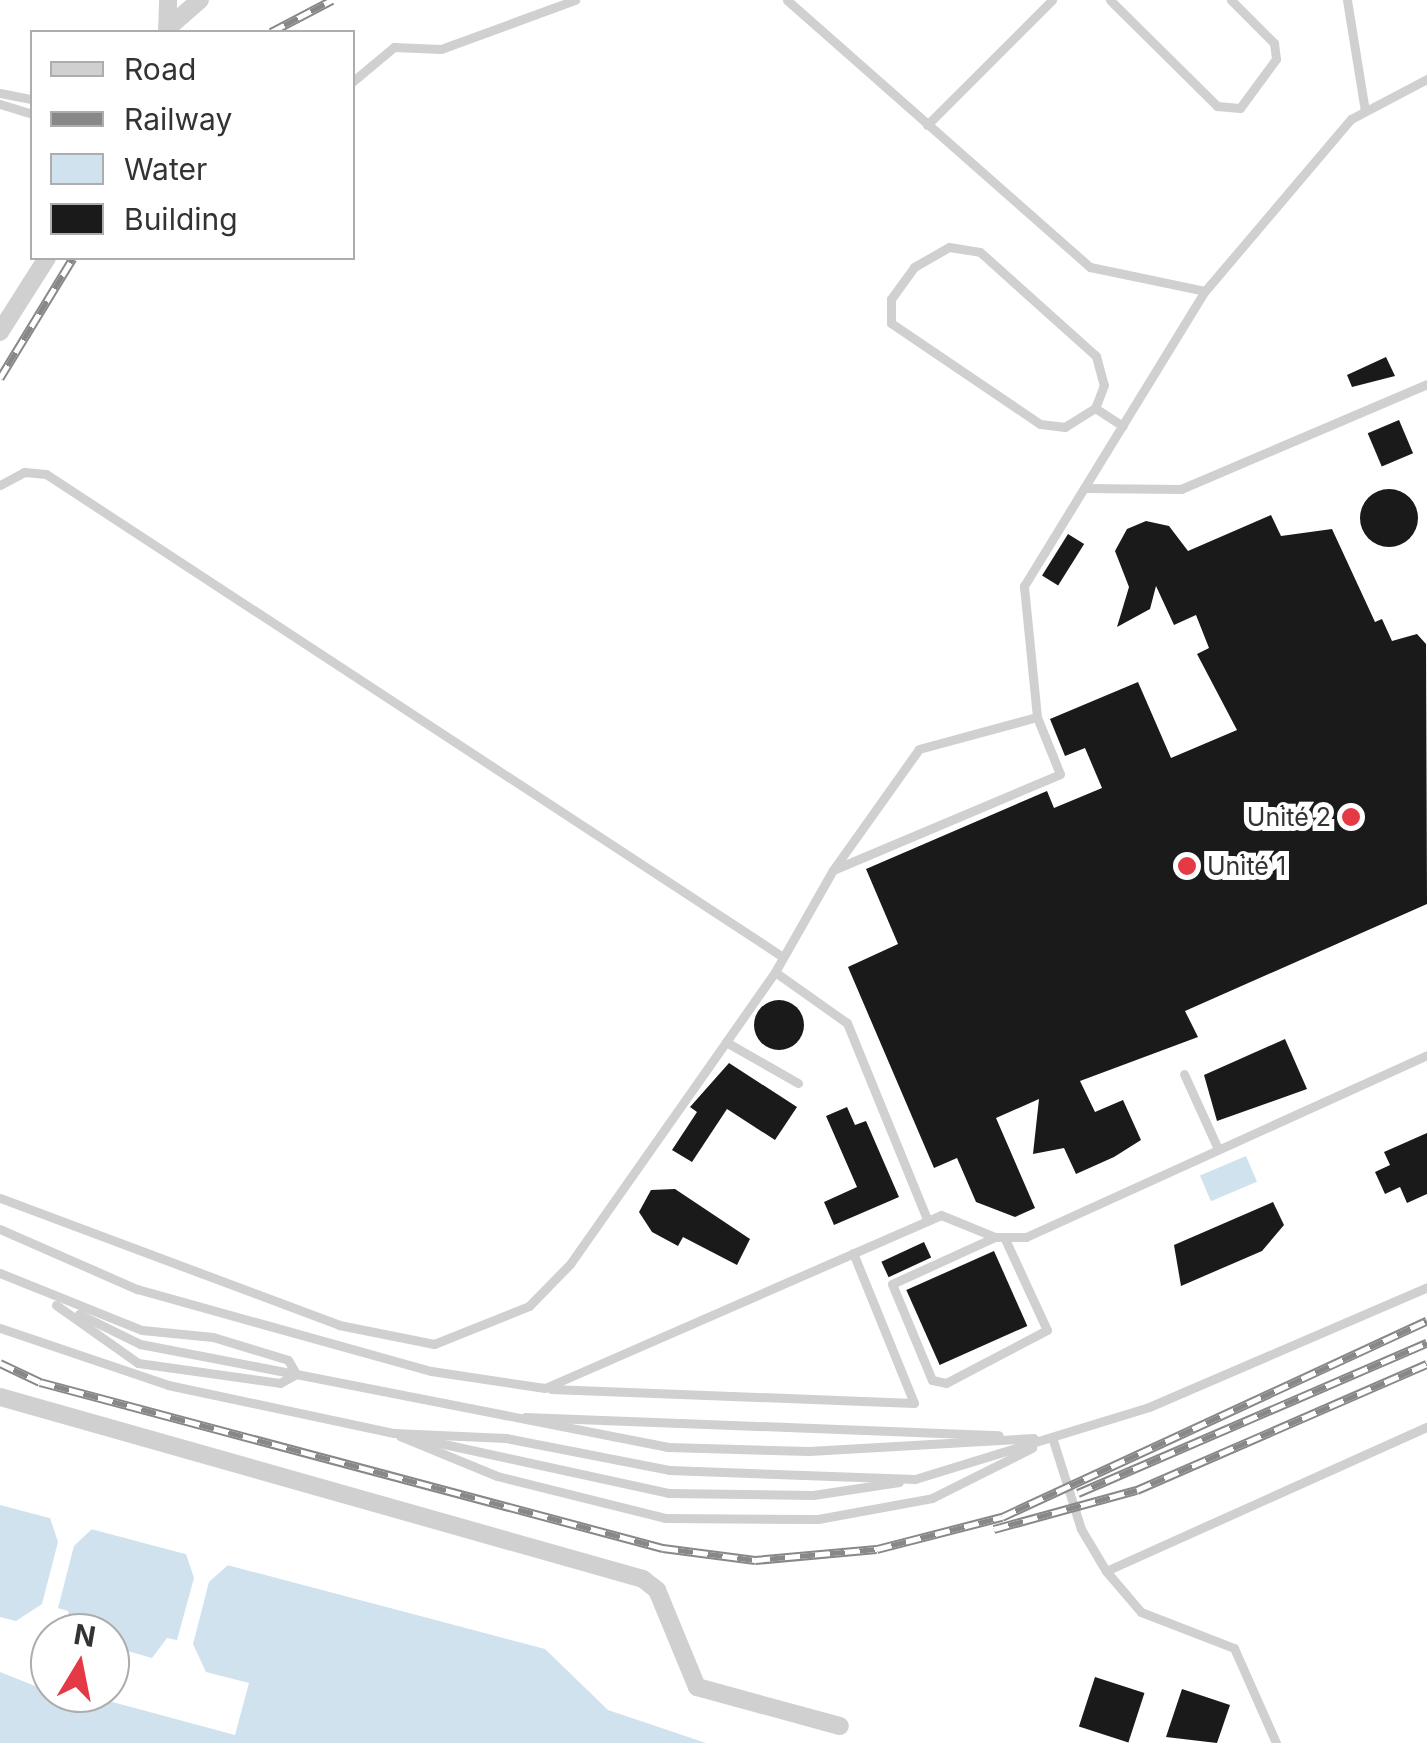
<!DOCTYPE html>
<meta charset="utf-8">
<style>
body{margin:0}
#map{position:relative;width:1427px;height:1743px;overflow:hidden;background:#fff;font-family:Inter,sans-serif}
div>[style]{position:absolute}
.water>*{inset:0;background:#cfe2ee;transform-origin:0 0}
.pier>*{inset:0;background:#fff}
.building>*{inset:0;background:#1a1a1a;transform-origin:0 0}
.round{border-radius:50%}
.service>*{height:9px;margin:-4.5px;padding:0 4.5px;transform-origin:4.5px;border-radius:4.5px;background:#d0d0d0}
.minor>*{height:18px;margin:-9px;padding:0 9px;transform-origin:9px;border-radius:9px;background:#d0d0d0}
.rail>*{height:9px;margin-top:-4.5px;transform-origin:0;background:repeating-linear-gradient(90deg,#fff 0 15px,#888 0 30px);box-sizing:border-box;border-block:2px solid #888}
.dots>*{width:28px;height:28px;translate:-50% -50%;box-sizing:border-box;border:5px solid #fff;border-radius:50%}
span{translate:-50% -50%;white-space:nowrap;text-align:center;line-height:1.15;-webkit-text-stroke:10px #fff;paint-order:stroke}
.poi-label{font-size:25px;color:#333}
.right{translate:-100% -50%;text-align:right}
.left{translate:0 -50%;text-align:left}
.legend{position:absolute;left:30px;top:30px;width:325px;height:230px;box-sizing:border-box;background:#fff;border:2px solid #adadad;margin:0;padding:12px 18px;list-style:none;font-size:30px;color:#333}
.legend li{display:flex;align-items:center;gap:20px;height:50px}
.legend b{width:50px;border:2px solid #adadad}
.north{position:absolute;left:30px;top:1613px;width:100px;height:100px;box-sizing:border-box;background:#fff;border:2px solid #adadad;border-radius:50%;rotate:10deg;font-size:28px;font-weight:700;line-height:40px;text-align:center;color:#333}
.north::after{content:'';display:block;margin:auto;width:35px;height:45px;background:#e63946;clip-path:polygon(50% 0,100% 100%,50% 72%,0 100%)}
</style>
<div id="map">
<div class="water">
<i style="left:1246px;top:1156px;width:28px;height:50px;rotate:67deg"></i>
<i style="clip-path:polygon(evenodd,0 1505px,545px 1649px,608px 1710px,706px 1743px,0 1743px,0 1505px,50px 1633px,110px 1633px,110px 1693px,50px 1693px,50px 1633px)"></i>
</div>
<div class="pier">
<i style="clip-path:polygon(50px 1518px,92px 1529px,74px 1546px,58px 1608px,68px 1611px,71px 1633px,50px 1633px,50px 1685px,40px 1688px,0 1672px,0 1617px,16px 1621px,42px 1604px,58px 1542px)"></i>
<i style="clip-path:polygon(186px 1554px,228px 1565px,209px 1582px,193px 1644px,206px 1672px,249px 1683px,235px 1735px,79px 1693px,110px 1693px,110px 1646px,152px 1658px,167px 1638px,177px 1640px,194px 1578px)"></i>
</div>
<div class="building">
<i style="clip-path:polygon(1386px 357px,1395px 376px,1352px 387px,1347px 375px)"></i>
<i style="left:1399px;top:420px;width:36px;height:34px;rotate:67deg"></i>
<i class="round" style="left:1360px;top:489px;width:58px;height:58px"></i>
<i style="clip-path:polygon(1271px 515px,1281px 536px,1332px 529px,1375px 622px,1382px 619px,1392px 641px,1417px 634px,1426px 644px,1427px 904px,1185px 1011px,1198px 1037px,1080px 1081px,1095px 1112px,1123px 1100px,1141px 1140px,1114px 1157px,1076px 1174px,1064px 1148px,1033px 1154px,1039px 1099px,996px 1118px,1035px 1208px,1015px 1217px,976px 1202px,957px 1158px,934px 1168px,848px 967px,898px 944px,866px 869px,1047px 791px,1054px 808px,1102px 788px,1085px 748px,1065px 756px,1050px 719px,1138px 682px,1171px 758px,1237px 730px,1197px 654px,1209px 648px,1196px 615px,1174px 625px,1156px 586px,1150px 609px,1117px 627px,1129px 587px,1115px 551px,1127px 529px,1146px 521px,1169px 526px,1188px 551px)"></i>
<i style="left:1068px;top:534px;width:19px;height:49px;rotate:32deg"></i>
<i class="round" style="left:754px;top:1000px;width:50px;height:50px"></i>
<i style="clip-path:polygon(1285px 1039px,1307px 1089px,1217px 1121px,1204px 1075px)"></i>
<i style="clip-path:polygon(729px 1063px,797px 1107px,775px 1140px,727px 1109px,692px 1162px,672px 1150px,697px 1112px,690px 1107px)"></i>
<i style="clip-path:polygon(847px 1107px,855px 1125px,866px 1121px,899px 1197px,834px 1225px,824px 1202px,857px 1187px,826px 1116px)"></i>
<i style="clip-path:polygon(1427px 1133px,1427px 1194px,1407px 1203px,1400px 1187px,1385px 1194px,1375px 1172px,1390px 1165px,1384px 1152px)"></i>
<i style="clip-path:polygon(675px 1189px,750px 1239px,737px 1265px,683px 1237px,678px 1246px,652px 1232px,639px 1212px,651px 1190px)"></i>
<i style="clip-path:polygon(1273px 1202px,1284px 1225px,1262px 1251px,1181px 1286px,1174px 1245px)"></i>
<i style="left:924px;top:1242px;width:17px;height:47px;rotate:65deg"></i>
<i style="left:994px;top:1251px;width:82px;height:96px;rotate:66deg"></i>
<i style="left:1095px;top:1677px;width:52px;height:52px;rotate:18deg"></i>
<i style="clip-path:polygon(1182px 1689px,1230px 1705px,1217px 1743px,1166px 1737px)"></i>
</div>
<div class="service">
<i style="left:787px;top:0;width:404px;rotate:41.4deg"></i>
<i style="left:1090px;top:267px;width:117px;rotate:11.8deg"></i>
<i style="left:1110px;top:0;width:151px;rotate:44.7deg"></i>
<i style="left:1217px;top:106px;width:23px;rotate:5deg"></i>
<i style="left:1240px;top:108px;width:61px;rotate:-53.7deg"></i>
<i style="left:1276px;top:59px;width:16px;rotate:-97deg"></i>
<i style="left:1274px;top:43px;width:61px;rotate:-135deg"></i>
<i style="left:1347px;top:0;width:112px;rotate:80.8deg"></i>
<i style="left:352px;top:82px;width:55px;rotate:-39.8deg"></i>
<i style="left:394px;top:47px;width:47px;rotate:2.4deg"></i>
<i style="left:441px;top:49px;width:143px;rotate:-20.1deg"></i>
<i style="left:0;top:93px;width:33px;rotate:11deg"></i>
<i style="left:0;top:104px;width:34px;rotate:17deg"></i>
<i style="left:927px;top:125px;width:177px;rotate:-45deg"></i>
<i style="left:1095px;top:408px;width:36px;rotate:148deg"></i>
<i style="left:1065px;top:427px;width:25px;rotate:-173deg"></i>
<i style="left:1040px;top:424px;width:180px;rotate:-145.9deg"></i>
<i style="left:891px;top:323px;width:24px;rotate:-90deg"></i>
<i style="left:891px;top:299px;width:39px;rotate:-54deg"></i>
<i style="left:914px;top:267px;width:40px;rotate:-29.7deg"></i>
<i style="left:949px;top:247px;width:31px;rotate:9deg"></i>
<i style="left:980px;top:252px;width:156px;rotate:41.9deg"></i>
<i style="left:1096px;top:356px;width:30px;rotate:75deg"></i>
<i style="left:1104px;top:385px;width:25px;rotate:111deg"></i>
<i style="left:1095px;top:408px;width:33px;rotate:33deg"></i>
<i style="left:0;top:485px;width:27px;rotate:-28deg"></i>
<i style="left:24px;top:472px;width:22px;rotate:5deg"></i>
<i style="left:46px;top:474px;width:881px;rotate:33.24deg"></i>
<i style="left:1084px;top:488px;width:97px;rotate:0.6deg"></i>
<i style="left:1181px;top:489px;width:267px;rotate:-23.1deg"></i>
<i style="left:833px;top:870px;width:148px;rotate:-54.6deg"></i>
<i style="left:919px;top:749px;width:122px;rotate:-15.2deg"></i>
<i style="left:775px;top:972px;width:85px;rotate:125deg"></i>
<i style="left:726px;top:1042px;width:83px;rotate:29.7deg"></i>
<i style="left:1184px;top:1074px;width:82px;rotate:65.6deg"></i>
<i style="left:0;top:1198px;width:362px;rotate:20.5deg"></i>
<i style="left:339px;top:1325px;width:97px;rotate:11.3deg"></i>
<i style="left:434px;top:1344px;width:102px;rotate:-21.8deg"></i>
<i style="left:529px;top:1306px;width:59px;rotate:-45.7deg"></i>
<i style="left:570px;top:1264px;width:271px;rotate:-54.9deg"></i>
<i style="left:927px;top:1219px;width:212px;rotate:-112.2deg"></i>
<i style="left:847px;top:1023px;width:88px;rotate:-144.7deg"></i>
<i style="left:775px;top:972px;width:117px;rotate:-60.4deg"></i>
<i style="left:833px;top:870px;width:246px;rotate:-22.9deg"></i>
<i style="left:1060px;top:774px;width:61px;rotate:-112deg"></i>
<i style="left:1037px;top:717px;width:132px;rotate:-95.7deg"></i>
<i style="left:1024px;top:586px;width:346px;rotate:-58.5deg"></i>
<i style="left:1205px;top:291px;width:226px;rotate:-49.7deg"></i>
<i style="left:1351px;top:119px;width:86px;rotate:-27.8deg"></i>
<i style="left:0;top:1229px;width:150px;rotate:23.7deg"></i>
<i style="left:137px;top:1289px;width:305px;rotate:15.6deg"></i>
<i style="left:431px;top:1371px;width:115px;rotate:8.5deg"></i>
<i style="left:545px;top:1388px;width:432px;rotate:-23.6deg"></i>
<i style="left:941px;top:1215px;width:58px;rotate:22.2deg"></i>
<i style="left:995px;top:1237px;width:31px"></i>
<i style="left:1026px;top:1237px;width:440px;rotate:-24.4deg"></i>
<i style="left:995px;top:1237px;width:113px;rotate:155.5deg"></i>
<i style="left:892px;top:1284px;width:104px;rotate:67.4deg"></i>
<i style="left:932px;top:1380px;width:14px;rotate:12deg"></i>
<i style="left:946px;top:1383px;width:114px;rotate:-27.7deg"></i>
<i style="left:1047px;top:1330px;width:100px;rotate:-114.8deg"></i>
<i style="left:0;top:1273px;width:153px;rotate:21.9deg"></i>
<i style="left:142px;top:1330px;width:71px;rotate:5.6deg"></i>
<i style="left:213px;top:1337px;width:78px;rotate:17deg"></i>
<i style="left:288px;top:1360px;width:16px;rotate:60deg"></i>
<i style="left:296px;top:1374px;width:378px;rotate:11.1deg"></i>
<i style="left:667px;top:1447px;width:142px;rotate:1.6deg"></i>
<i style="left:809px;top:1451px;width:225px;rotate:-3.3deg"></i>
<i style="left:56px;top:1305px;width:100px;rotate:35.3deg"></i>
<i style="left:138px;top:1363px;width:143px;rotate:8deg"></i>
<i style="left:280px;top:1383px;width:18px;rotate:-29deg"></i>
<i style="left:79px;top:1314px;width:68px;rotate:26.2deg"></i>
<i style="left:140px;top:1344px;width:159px;rotate:10.9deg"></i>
<i style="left:0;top:1328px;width:177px;rotate:18.7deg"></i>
<i style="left:168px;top:1385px;width:231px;rotate:12deg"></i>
<i style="left:394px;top:1433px;width:112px;rotate:2.6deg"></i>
<i style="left:506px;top:1438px;width:166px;rotate:11.1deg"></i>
<i style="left:669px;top:1470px;width:246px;rotate:2.1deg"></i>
<i style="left:915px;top:1479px;width:245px;rotate:-17.1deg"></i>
<i style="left:1149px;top:1407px;width:303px;rotate:-23.3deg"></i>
<i style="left:551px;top:1389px;width:363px;rotate:2.2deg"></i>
<i style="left:914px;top:1403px;width:162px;rotate:-112.1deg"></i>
<i style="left:525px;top:1417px;width:474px;rotate:2.2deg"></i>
<i style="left:400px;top:1436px;width:105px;rotate:22.4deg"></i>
<i style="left:497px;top:1476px;width:173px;rotate:14deg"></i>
<i style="left:665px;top:1518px;width:153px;rotate:0.4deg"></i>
<i style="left:818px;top:1519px;width:116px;rotate:-10.4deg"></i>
<i style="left:932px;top:1498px;width:112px;rotate:-26.6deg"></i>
<i style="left:1052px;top:1437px;width:96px;rotate:72.5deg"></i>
<i style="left:1081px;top:1529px;width:49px;rotate:59.2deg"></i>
<i style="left:1106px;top:1571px;width:54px;rotate:49.5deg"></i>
<i style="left:1141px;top:1612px;width:100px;rotate:21.2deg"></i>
<i style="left:1234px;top:1648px;width:104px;rotate:66.1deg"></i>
<i style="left:421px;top:1439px;width:253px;rotate:12.3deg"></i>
<i style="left:668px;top:1493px;width:145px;rotate:0.8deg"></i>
<i style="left:813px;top:1495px;width:87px;rotate:-8.6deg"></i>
<i style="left:1106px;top:1571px;width:352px;rotate:-24.2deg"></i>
</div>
<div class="minor">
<i style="left:169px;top:27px;width:41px;rotate:-41.1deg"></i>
<i style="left:167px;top:32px;width:32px;rotate:-88deg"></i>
<i style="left:0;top:332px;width:88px;rotate:-57.6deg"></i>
<i style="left:0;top:1397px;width:668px;rotate:15.8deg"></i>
<i style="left:643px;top:1579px;width:18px;rotate:38deg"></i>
<i style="left:657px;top:1590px;width:105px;rotate:67.6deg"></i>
<i style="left:697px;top:1687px;width:148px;rotate:15.3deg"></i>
</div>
<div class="rail">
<i style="left:271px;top:32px;width:69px;rotate:-27.7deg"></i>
<i style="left:0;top:378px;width:140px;rotate:-58.7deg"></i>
<i style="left:0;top:1363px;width:44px;rotate:25.4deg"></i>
<i style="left:40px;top:1382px;width:645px;rotate:14.92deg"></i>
<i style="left:663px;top:1548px;width:93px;rotate:7.4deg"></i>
<i style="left:755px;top:1560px;width:122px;rotate:-5.2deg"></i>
<i style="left:877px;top:1549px;width:129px;rotate:-14.4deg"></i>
<i style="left:1002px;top:1517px;width:468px;rotate:-24.8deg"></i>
<i style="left:1078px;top:1493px;width:380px;rotate:-23.3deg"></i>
<i style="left:994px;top:1529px;width:148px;rotate:-15.3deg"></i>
<i style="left:1137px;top:1490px;width:316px;rotate:-23.5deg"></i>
</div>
<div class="dots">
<i style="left:1351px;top:817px;background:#e63946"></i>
<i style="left:1187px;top:866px;background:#e63946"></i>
</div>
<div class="poi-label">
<span class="right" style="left:1331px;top:817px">Unité 2</span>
<span class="left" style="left:1207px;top:866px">Unité 1</span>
</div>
<ul class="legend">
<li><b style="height:12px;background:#d0d0d0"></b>Road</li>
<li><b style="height:12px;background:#888"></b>Railway</li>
<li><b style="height:28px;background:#cfe2ee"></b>Water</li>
<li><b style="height:28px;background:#1a1a1a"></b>Building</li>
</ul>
<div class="north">N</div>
</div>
